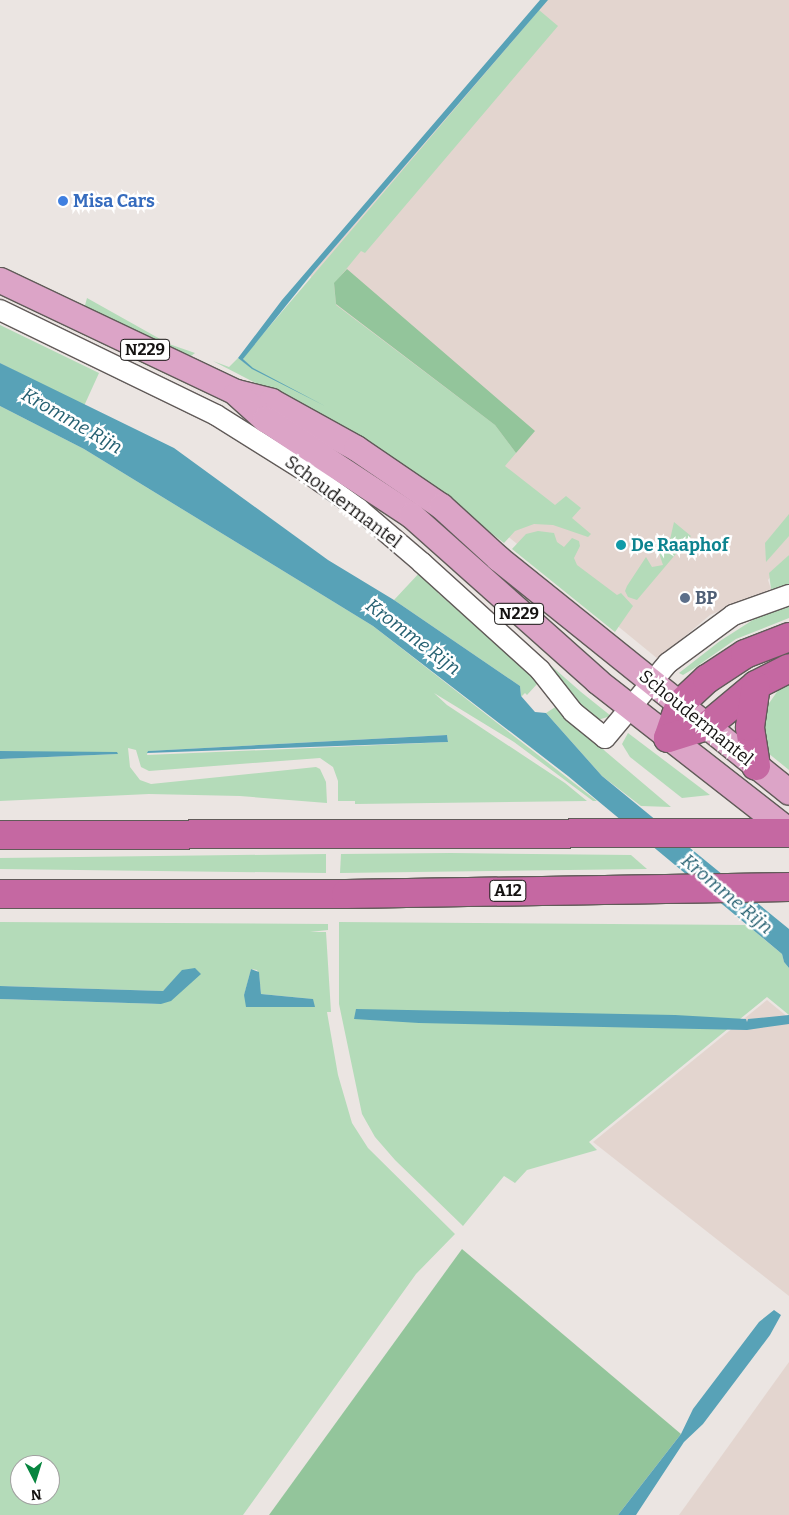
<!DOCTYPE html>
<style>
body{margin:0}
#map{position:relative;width:789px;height:1515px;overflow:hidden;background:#ebe5e2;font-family:Bitter,serif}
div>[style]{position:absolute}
.built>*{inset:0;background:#e3d5cf}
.green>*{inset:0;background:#b4dbb9}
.forest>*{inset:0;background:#93c59b}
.water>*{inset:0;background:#58a2b7}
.roads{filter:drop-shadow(1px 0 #615b59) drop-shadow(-1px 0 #615b59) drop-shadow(0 1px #615b59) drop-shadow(0 -1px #615b59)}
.minor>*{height:20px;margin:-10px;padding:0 10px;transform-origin:10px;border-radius:10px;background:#fff}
.major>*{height:25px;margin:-12.5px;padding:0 12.5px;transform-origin:12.5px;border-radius:12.5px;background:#dca4c7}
.highway>*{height:28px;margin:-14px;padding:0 14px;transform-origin:14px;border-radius:14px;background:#c568a2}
.dots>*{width:14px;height:14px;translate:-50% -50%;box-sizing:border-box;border:2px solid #fff;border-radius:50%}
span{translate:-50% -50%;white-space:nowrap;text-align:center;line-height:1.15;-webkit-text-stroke:5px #fff;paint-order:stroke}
.shield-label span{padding:1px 4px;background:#fff;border:1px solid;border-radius:4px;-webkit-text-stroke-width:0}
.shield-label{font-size:16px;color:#141211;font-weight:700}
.shop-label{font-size:18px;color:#366cbe;font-weight:700}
.left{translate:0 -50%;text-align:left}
.street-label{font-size:18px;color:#141211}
.culture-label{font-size:18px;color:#0d838f;font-weight:700}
.service-label{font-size:18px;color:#4e5e75;font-weight:700}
.water-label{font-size:19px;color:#256071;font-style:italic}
.north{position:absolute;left:10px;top:1455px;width:50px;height:50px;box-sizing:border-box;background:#fff;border:1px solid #a1a0a0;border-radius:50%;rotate:175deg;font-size:14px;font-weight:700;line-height:20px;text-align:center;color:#141211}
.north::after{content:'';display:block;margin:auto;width:18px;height:22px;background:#07853f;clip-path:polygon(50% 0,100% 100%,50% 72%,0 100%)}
</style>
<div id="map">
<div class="built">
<i style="clip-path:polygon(541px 0,789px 0,789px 555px,768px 580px,771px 589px,710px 615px,658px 659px,489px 521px,308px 273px)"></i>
<i style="clip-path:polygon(767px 1000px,789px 1018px,789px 1296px,593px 1142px)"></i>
<i style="clip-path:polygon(789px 1362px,789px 1515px,679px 1515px)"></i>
</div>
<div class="green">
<i style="clip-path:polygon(539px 10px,558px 26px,365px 253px,361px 251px,334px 284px,336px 305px,495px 425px,516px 453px,505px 466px,555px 505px,566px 496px,581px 508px,572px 518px,591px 534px,588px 537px,553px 525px,534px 524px,515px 531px,504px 543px,408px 468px,331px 419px,329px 421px,213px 361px,229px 367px,238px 358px,253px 369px,243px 359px,246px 354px)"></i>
<i style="clip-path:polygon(87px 298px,169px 344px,195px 353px,191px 356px,84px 309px)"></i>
<i style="clip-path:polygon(0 325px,99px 373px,84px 406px,0 363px)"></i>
<i style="clip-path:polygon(evenodd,0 406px,84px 449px,373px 626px,597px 801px,593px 801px,514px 742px,434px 693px,447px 705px,565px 783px,587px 801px,355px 804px,355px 801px,338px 801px,338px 781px,333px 767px,320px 758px,149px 771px,141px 767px,136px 750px,128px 748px,130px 767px,140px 780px,151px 784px,316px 767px,320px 769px,326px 782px,327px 803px,240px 796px,149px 794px,0 801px,0 759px,118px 754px,0 751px,0 406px,447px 735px,448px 742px,147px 755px,148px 751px,447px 735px)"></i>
<i style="clip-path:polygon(789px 514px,789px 536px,766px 562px,765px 543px)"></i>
<i style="clip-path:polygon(674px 522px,691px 536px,637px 600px,628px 597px,625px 591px,627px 586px,646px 557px,652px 567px,663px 565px,659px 553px,669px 544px)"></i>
<i style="clip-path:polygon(398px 531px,581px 692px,611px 716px,594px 721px)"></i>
<i style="clip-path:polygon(538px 531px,554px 533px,557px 542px,564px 547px,572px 538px,579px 541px,580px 546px,574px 558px,577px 565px,617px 595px,621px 593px,633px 606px,615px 632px,512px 549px,526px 534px)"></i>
<i style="clip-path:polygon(789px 555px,789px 586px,771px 589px,769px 573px)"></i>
<i style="clip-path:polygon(422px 570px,441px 590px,438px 593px,516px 659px,538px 683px,527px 695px,525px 693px,521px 697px,520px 686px,394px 600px)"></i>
<i style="clip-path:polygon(789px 602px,789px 618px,736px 639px,693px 669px,683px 675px,679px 673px,720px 641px,759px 616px)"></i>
<i style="clip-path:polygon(789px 684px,789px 770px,768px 753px,762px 741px,765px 709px,779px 689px)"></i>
<i style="clip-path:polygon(560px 704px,605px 751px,671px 807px,641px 806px,602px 776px,546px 713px)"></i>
<i style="clip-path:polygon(628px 733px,710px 795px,682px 798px,630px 757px,622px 744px)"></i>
<i style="clip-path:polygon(451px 853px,631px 855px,647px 869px,340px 873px,341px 854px)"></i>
<i style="clip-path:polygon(326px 854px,326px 873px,0 869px,0 858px)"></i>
<i style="clip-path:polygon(evenodd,0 922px,328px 924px,328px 930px,310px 932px,326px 932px,331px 1012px,327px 1012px,338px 1075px,352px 1123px,368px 1148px,455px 1234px,416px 1274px,243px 1515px,0 1515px,0 999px,161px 1004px,182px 971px,163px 991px,0 986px,0 922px,251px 969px,257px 970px,259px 974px,261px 994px,313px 999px,244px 996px,251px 969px,0 922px,20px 1465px,50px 1465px,50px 1495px,20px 1495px,20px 1465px)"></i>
<i style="clip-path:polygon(339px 922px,747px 925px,782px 954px,784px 962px,789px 968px,789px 1015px,767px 997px,589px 1142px,597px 1150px,527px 1170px,515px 1183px,504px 1176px,463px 1226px,395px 1160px,375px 1137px,362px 1114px,339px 1004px)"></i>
</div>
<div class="forest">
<i style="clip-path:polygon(347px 269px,535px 431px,516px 453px,495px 425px,336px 304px,334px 283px)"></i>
<i style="clip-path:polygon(462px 1249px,681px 1434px,618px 1515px,269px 1515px)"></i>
</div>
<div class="water">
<i style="clip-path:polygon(540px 0,548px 0,314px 271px,243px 359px,253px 368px,325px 406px,252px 369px,238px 358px,282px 300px)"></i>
<i style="clip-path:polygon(0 363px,174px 448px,328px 560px,394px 600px,520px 686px,521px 696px,535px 712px,546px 713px,602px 776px,789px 929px,789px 968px,784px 962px,782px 954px,568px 776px,373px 626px,84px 449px,0 406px)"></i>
<i style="clip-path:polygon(447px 735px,448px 742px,147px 753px,148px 751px)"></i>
<i style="clip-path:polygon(0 751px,117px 752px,118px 754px,0 759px)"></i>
<i style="clip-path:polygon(195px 968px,201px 974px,171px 1001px,161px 1004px,0 999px,0 986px,163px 991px,182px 970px)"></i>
<i style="clip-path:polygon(251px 969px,259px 972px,261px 994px,313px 999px,315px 1007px,246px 1007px,244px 995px)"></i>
<i style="clip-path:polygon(356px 1009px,675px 1015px,746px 1019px,747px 1022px,748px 1019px,789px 1015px,789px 1024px,747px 1030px,419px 1023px,354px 1019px)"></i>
<i style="clip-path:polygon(774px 1310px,781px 1315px,770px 1335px,703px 1424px,684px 1442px,636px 1515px,618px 1515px,681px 1434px,693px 1409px,759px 1322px)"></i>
</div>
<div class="roads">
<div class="minor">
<i style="left:0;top:310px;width:240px;rotate:25.9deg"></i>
<i style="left:216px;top:415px;width:107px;rotate:32.1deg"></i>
<i style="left:307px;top:472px;width:64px;rotate:35.4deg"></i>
<i style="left:359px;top:509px;width:82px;rotate:40.5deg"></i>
<i style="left:421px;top:562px;width:161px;rotate:42.2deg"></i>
<i style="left:540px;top:670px;width:53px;rotate:51.8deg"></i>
<i style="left:573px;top:712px;width:41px;rotate:39.1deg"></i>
<i style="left:605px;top:738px;width:98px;rotate:-50deg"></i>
<i style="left:668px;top:663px;width:81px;rotate:-36.4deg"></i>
<i style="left:733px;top:615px;width:59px;rotate:-19.7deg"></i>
</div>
<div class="major">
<i style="left:0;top:280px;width:261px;rotate:25.4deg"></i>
<i style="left:236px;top:392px;width:36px;rotate:14deg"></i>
<i style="left:271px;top:401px;width:97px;rotate:28.9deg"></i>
<i style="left:356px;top:448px;width:103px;rotate:34.3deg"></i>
<i style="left:441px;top:506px;width:77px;rotate:42.4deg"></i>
<i style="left:498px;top:558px;width:373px;rotate:38.8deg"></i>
<i style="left:237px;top:394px;width:38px;rotate:42deg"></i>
<i style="left:265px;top:419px;width:175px;rotate:33.3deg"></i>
<i style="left:411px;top:515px;width:249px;rotate:41.7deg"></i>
<i style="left:597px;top:681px;width:244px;rotate:38deg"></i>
</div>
<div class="highway">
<i style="left:668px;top:738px;width:36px;rotate:-71deg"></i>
<i style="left:680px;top:704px;width:37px;rotate:-43deg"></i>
<i style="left:707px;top:679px;width:45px;rotate:-33.3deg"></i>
<i style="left:745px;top:654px;width:47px;rotate:-21.1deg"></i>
<i style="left:668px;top:738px;width:41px;rotate:-17.1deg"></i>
<i style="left:707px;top:726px;width:64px;rotate:-39.9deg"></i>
<i style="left:756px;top:685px;width:37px;rotate:-27deg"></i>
<i style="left:756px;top:766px;width:39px;rotate:-99deg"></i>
<i style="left:750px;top:727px;width:42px;rotate:-81.9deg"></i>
<i style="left:0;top:835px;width:789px;rotate:-0.15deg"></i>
<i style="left:0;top:894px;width:346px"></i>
<i style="left:346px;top:894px;width:443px;rotate:-0.9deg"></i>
</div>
</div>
<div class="dots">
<i style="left:63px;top:201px;background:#3f7fe0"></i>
<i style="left:621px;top:545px;background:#0f9aa8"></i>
<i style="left:685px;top:598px;background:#5c6f8a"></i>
</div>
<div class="shield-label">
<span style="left:145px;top:350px">N229</span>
<span style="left:519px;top:614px">N229</span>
<span style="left:508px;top:891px">A12</span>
</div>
<div class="shop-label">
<span class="left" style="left:73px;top:201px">Misa Cars</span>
</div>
<div class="street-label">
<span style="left:343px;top:502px;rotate:37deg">Schoudermantel</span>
<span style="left:696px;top:718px;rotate:39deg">Schoudermantel</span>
</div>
<div class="culture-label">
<span class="left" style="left:631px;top:545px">De Raaphof</span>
</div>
<div class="service-label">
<span class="left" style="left:695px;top:598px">BP</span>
</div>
<div class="water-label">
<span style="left:72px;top:421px;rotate:30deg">Kromme Rijn</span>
<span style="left:413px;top:637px;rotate:37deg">Kromme Rijn</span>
<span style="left:727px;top:894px;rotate:40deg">Kromme Rijn</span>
</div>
<div class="north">N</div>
</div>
